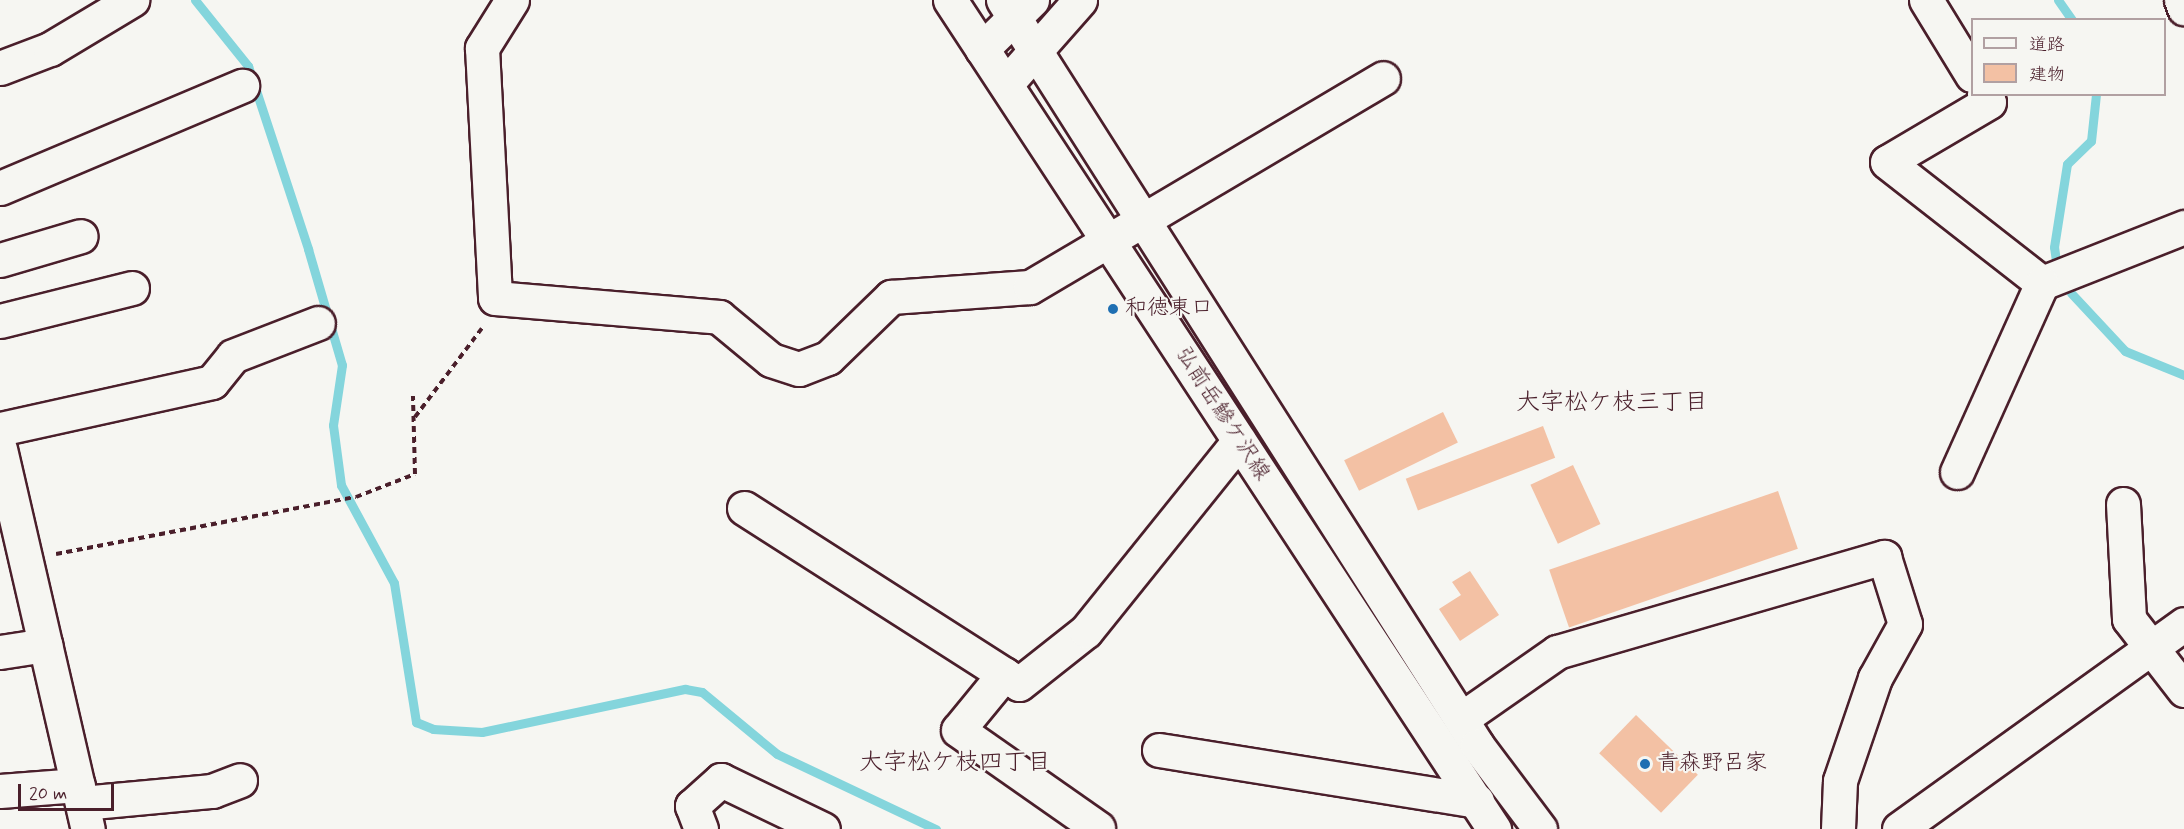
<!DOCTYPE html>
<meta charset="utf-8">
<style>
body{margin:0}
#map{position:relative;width:2184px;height:829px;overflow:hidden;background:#f6f6f2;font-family:Mynerve,"Klee One",sans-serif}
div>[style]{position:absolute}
.stream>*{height:9px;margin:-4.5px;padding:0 4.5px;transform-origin:4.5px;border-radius:4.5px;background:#84d5dc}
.building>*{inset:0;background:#f3c1a4;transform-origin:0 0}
.path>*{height:4px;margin-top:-2px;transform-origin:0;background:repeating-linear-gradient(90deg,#4a1f2b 0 6px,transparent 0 10.5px)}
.roads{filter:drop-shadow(2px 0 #4a1f2b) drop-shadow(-2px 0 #4a1f2b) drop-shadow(0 2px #4a1f2b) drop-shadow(0 -2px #4a1f2b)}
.minor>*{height:33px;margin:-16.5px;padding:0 16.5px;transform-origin:16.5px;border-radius:16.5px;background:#f6f6f2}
.major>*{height:33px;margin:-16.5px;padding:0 16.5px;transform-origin:16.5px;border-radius:16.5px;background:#f6f6f2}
.dots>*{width:16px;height:16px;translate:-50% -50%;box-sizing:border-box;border:3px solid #f6f6f2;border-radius:50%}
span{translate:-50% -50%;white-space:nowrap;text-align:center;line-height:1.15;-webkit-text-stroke:4.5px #f6f6f2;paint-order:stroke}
.poi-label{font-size:22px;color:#4a1f2b}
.left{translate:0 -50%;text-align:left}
.street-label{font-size:22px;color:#4a1f2b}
.neighbourhood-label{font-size:24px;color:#4a1f2b}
.legend{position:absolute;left:1971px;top:18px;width:195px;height:78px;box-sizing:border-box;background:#f6f6f2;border:2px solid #b1a0a2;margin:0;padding:8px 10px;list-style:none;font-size:18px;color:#4a1f2b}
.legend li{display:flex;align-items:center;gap:12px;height:30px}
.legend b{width:30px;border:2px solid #b1a0a2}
.scale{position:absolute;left:18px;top:784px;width:96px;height:27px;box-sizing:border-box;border:3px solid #4a1f2b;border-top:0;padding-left:8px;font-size:18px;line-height:21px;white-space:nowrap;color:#4a1f2b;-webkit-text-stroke:4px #f6f6f2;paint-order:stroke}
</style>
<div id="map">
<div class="stream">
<i style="left:195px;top:0;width:85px;rotate:51.2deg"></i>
<i style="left:248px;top:66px;width:193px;rotate:71.8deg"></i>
<i style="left:308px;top:249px;width:121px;rotate:73.7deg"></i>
<i style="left:342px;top:365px;width:61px;rotate:98.5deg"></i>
<i style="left:333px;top:425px;width:61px;rotate:82.4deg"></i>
<i style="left:341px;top:485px;width:111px;rotate:61.6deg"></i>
<i style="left:394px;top:583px;width:141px;rotate:81deg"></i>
<i style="left:416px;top:722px;width:18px;rotate:22deg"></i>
<i style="left:433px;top:729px;width:49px;rotate:3.5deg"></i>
<i style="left:482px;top:732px;width:208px;rotate:-12deg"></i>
<i style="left:685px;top:689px;width:17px;rotate:10deg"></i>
<i style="left:702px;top:692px;width:97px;rotate:39.6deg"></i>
<i style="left:777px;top:754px;width:176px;rotate:25.3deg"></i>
<i style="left:2058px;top:0;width:24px;rotate:55deg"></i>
<i style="left:2057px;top:268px;width:21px;rotate:-98deg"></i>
<i style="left:2054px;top:247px;width:84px;rotate:-81.1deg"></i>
<i style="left:2067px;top:164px;width:33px;rotate:-44deg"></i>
<i style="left:2091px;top:141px;width:47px;rotate:-83.9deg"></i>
<i style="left:2071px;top:293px;width:79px;rotate:47deg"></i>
<i style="left:2125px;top:351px;width:64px;rotate:22.1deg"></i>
</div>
<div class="building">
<i style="left:1443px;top:412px;width:34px;height:110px;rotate:64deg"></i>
<i style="left:1543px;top:426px;width:34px;height:147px;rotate:69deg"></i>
<i style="left:1573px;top:465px;width:65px;height:47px;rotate:65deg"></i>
<i style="left:1778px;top:491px;width:61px;height:242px;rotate:71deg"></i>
<i style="clip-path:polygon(1470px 571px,1499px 615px,1460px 641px,1439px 609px,1461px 595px,1452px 582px)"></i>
<i style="left:1636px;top:715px;width:86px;height:53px;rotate:44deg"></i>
</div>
<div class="path">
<i style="left:415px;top:417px;width:111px;rotate:-53deg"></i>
<i style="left:56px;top:554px;width:305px;rotate:-10.8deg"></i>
<i style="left:356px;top:497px;width:63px;rotate:-21.3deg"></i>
<i style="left:415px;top:474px;width:78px;rotate:-91.5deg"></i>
</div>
<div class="roads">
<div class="minor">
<i style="left:512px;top:0;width:57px;rotate:122deg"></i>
<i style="left:482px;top:48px;width:250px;rotate:87deg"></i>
<i style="left:495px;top:298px;width:225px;rotate:4.8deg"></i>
<i style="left:719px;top:317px;width:67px;rotate:39.6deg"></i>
<i style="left:771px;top:360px;width:29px;rotate:18deg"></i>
<i style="left:799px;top:369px;width:31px;rotate:-21deg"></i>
<i style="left:828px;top:358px;width:88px;rotate:-44.1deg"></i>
<i style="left:891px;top:297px;width:139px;rotate:-4.1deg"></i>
<i style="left:1030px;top:287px;width:410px;rotate:-30.6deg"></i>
<i style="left:1926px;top:0;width:88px;rotate:58.5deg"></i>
<i style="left:2181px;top:0;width:9px;rotate:69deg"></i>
<i style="left:982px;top:49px;width:70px;rotate:-44.4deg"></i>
<i style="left:0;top:68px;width:53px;rotate:-20.8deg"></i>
<i style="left:50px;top:49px;width:96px;rotate:-30.9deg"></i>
<i style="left:1006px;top:84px;width:112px;rotate:-48.6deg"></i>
<i style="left:1984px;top:94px;width:9px;rotate:58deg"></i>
<i style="left:1989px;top:102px;width:118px;rotate:149.5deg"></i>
<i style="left:1887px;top:162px;width:197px;rotate:38deg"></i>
<i style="left:2042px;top:283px;width:153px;rotate:-21.5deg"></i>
<i style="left:0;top:188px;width:263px;rotate:-22.9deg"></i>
<i style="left:0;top:260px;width:84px;rotate:-16.5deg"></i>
<i style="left:0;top:321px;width:136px;rotate:-14deg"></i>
<i style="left:0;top:429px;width:217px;rotate:-12.5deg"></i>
<i style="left:212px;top:382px;width:33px;rotate:-51deg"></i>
<i style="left:233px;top:356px;width:91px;rotate:-21.2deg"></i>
<i style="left:0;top:449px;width:390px;rotate:77deg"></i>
<i style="left:1957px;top:472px;width:207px;rotate:-65.8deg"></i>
<i style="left:2123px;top:504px;width:115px;rotate:87deg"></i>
<i style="left:2129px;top:619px;width:90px;rotate:52.2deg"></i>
<i style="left:744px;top:508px;width:326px;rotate:32.6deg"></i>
<i style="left:1019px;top:684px;width:85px;rotate:-38.3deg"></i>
<i style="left:1086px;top:631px;width:244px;rotate:-51.2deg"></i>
<i style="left:0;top:652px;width:46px;rotate:-8.8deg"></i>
<i style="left:1004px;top:674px;width:72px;rotate:129.4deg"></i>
<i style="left:958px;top:730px;width:171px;rotate:35deg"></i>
<i style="left:1461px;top:719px;width:117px;rotate:-34.9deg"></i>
<i style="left:1557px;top:652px;width:341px;rotate:-16.2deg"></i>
<i style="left:1884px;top:557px;width:70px;rotate:72.6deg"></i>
<i style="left:1905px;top:624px;width:62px;rotate:119.1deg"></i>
<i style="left:1875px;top:678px;width:109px;rotate:108.8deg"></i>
<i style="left:1840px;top:781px;width:48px;rotate:92.4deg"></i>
<i style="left:1159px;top:750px;width:322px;rotate:9.1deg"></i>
<i style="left:0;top:791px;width:78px;rotate:-4.4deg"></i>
<i style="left:82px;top:803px;width:131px;rotate:-5.3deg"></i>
<i style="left:212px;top:791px;width:30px;rotate:-21deg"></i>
<i style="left:701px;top:829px;width:25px;rotate:-111deg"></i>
<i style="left:692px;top:806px;width:39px;rotate:-42deg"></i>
<i style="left:721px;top:780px;width:113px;rotate:25.7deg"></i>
<i style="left:1899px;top:829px;width:351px;rotate:-35.7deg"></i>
</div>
<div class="major">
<i style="left:950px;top:0;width:992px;rotate:56.73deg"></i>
<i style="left:1003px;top:0;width:883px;rotate:57.53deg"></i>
<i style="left:1477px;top:745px;width:105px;rotate:53.1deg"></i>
</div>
</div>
<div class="dots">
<i style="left:1113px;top:309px;background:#1f6fb2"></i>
<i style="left:1645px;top:764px;background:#1f6fb2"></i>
</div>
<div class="poi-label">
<span class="left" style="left:1125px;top:309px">和徳東口</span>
<span class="left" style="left:1657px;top:764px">青森野呂家</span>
</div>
<div class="street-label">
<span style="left:1222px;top:414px;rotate:57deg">弘前岳鰺ケ沢線</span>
</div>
<div class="neighbourhood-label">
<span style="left:1612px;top:403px">大字松ケ枝三丁目</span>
<span style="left:955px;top:763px">大字松ケ枝四丁目</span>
</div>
<ul class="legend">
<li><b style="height:8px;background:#f6f6f2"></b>道路</li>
<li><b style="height:16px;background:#f3c1a4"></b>建物</li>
</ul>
<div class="scale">20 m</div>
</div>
